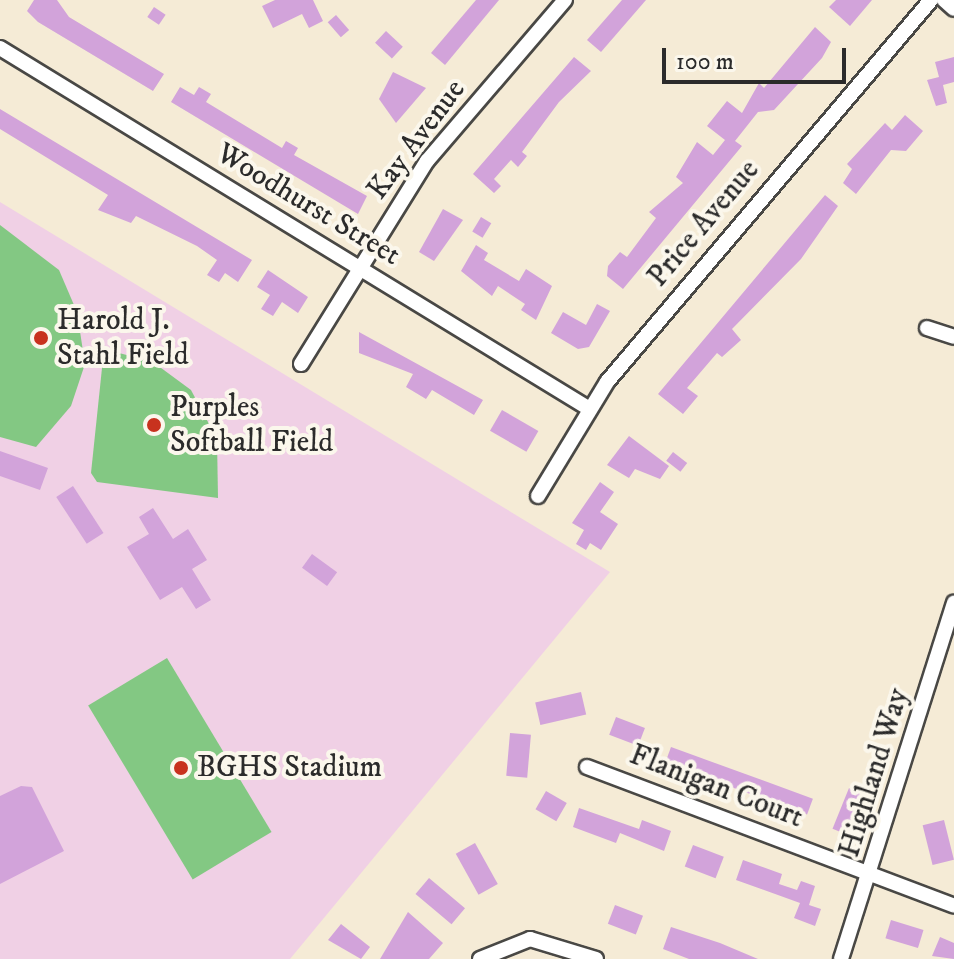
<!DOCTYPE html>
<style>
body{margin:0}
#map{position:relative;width:954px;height:959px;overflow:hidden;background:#f5ebd6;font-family:"IM FELL DW Pica",serif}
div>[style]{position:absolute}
.built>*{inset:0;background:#f0d0e5}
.green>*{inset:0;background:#83c883;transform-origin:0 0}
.building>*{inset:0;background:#d2a3da;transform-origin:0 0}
.roads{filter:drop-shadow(2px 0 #494845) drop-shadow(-2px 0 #494845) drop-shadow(0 2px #494845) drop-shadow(0 -2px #494845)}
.minor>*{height:14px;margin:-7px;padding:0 7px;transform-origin:7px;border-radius:7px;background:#fff}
.dots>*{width:22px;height:22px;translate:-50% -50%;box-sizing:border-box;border:4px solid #fbf7ec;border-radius:50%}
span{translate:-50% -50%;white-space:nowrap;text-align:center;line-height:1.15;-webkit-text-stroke:8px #fbf7ec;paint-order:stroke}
.street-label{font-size:30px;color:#2b2b2b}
.poi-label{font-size:30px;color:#2b2b2b}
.left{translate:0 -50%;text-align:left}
.scale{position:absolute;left:662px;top:48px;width:184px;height:36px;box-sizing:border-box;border:4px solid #2b2b2b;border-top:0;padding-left:10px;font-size:24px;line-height:28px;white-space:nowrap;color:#2b2b2b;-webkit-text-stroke:6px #fbf7ec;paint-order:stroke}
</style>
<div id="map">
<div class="built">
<i style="clip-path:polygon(0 202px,610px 572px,290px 959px,0 959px)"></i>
</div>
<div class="green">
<i style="clip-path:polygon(0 225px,59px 270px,77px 312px,85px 364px,71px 406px,36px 447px,0 437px)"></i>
<i style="clip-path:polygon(104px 349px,153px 362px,191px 390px,217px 439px,218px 498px,97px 482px,91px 473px)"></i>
<i style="left:167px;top:658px;width:203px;height:92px;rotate:59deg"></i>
</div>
<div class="building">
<i style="clip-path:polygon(34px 0,57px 0,69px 17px,164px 74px,153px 91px,38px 22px,27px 11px)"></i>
<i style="clip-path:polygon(275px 0,313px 0,323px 21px,309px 28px,302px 14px,273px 28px,262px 6px)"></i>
<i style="clip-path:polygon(476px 0,499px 0,445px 65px,431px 53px)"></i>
<i style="clip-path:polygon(622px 0,646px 0,601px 52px,587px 40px)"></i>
<i style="clip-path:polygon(836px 0,872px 0,850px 26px,829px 7px)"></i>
<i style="left:154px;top:7px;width:14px;height:12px;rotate:34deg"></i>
<i style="left:336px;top:15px;width:20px;height:11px;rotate:49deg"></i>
<i style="clip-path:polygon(815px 27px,831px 42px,822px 58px,774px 110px,758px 112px,735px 141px,742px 146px,623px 289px,607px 276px,608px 266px,620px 252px,627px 257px,656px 218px,649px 212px,683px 183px,676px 177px,697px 142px,713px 155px,725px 140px,707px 126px,727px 101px,742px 113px,759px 83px,764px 88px)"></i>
<i style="left:386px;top:31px;width:23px;height:16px;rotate:43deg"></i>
<i style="clip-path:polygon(574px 57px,591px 71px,559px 102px,522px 152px,527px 156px,518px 167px,511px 160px,494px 179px,501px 186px,494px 193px,473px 174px)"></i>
<i style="clip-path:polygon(954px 57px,954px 82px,943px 85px,947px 103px,936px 106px,927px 80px,939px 77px,935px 62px)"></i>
<i style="clip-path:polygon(393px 72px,426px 88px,396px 123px,379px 99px)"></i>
<i style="clip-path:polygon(180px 87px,194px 95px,199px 87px,211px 94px,206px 102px,282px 148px,286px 141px,298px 148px,294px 155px,367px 196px,358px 214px,171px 102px)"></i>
<i style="clip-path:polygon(0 109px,252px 260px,238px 282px,225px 273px,219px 282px,207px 275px,217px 260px,197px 246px,136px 216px,131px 223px,98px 210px,108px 195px,0 129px)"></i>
<i style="clip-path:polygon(905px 115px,923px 131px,906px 151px,891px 150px,856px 194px,843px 183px,852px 169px,847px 164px,885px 123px,892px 130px)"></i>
<i style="clip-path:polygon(825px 195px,838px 206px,801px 259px,732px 329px,741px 340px,722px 357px,717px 353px,687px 388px,698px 396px,683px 414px,658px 394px)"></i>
<i style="clip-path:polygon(443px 209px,463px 220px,434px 261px,419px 252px)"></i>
<i style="left:481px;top:217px;width:12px;height:17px;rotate:31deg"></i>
<i style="clip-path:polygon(476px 245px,488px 253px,484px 260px,519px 281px,526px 269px,552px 286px,536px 320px,521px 310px,525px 304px,498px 286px,492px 296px,461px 271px)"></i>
<i style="clip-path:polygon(268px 270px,308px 297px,298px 313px,282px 302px,273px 316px,261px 309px,270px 295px,257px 287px)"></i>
<i style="clip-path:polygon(597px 304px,610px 311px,589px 347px,578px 349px,551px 333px,563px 312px,586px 325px)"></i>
<i style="clip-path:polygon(359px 332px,483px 400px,474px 415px,432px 390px,426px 399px,406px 387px,413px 374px,359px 353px)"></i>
<i style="left:502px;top:410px;width:42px;height:24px;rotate:30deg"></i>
<i style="clip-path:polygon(629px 436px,669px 466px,660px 479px,635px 469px,629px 478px,607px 465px)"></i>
<i style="clip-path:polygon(0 451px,48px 468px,40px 490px,0 476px)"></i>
<i style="left:673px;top:452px;width:18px;height:11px;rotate:38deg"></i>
<i style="clip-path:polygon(600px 482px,614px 492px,600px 512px,618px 524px,601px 550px,590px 543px,586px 550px,576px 544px,584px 530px,572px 523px)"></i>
<i style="left:73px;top:486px;width:56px;height:20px;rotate:57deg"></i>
<i style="clip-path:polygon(153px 508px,173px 539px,188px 529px,207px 560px,192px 569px,211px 600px,196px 609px,182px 587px,160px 600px,127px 547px,149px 534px,139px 517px)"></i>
<i style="left:312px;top:554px;width:31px;height:17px;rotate:36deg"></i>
<i style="left:581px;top:692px;width:23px;height:47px;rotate:77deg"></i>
<i style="left:616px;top:717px;width:31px;height:19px;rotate:21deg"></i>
<i style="left:510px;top:733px;width:21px;height:43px;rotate:5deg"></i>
<i style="left:671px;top:747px;width:151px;height:17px;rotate:20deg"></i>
<i style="clip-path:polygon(21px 786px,32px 787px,64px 851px,0 884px,0 796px)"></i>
<i style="left:849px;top:788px;width:18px;height:44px;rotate:22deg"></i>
<i style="left:546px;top:791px;width:24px;height:21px;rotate:30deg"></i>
<i style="clip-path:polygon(579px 808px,639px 829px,642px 820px,671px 831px,664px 851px,620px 833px,616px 843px,573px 827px)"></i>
<i style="left:944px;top:820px;width:41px;height:22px;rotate:76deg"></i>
<i style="left:475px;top:843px;width:47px;height:22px;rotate:61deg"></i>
<i style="left:693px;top:845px;width:33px;height:23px;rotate:21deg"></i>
<i style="clip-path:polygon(743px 860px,782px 874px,779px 884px,797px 890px,801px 881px,815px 886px,809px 905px,821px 909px,815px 926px,794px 918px,800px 903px,736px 880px)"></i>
<i style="left:429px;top:878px;width:47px;height:21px;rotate:40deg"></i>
<i style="left:615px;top:905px;width:30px;height:20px;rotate:21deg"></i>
<i style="clip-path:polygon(408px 912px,443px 943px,429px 959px,380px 959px)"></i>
<i style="left:891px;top:920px;width:34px;height:19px;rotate:17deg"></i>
<i style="clip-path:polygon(341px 924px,370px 947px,361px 959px,328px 940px)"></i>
<i style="clip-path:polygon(671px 927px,720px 943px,758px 959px,689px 959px,663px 949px)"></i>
<i style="clip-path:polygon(940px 937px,954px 943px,954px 959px,932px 956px)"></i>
</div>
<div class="roads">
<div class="minor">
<i style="left:944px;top:0;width:13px;rotate:42deg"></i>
<i style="left:0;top:48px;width:689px;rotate:31.48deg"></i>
<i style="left:927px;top:328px;width:28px;rotate:18deg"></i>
<i style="left:301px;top:364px;width:239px;rotate:-58.2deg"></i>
<i style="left:427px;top:161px;width:212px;rotate:-49.4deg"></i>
<i style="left:538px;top:496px;width:133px;rotate:-58.8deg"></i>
<i style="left:607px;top:382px;width:501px;rotate:-49.7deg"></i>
<i style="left:587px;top:767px;width:392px;rotate:20.7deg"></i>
<i style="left:480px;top:959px;width:54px;rotate:-21.8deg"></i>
<i style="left:530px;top:939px;width:69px;rotate:16.9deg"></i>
<i style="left:841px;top:959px;width:374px;rotate:-72.4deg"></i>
</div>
</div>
<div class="dots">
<i style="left:41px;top:338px;background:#c8321e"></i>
<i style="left:154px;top:425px;background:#c8321e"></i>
<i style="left:181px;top:768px;background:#c8321e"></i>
</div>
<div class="street-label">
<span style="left:417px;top:140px;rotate:-53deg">Kay Avenue</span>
<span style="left:308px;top:205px;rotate:31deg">Woodhurst Street</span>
<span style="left:704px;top:224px;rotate:-50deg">Price Avenue</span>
<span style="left:875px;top:773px;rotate:-73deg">Highland Way</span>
<span style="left:716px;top:787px;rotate:21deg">Flanigan Court</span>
</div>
<div class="poi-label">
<span class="left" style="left:57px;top:338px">Harold J.<br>Stahl Field</span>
<span class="left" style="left:170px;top:425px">Purples<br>Softball Field</span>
<span class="left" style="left:197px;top:768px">BGHS Stadium</span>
</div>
<div class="scale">100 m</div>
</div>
